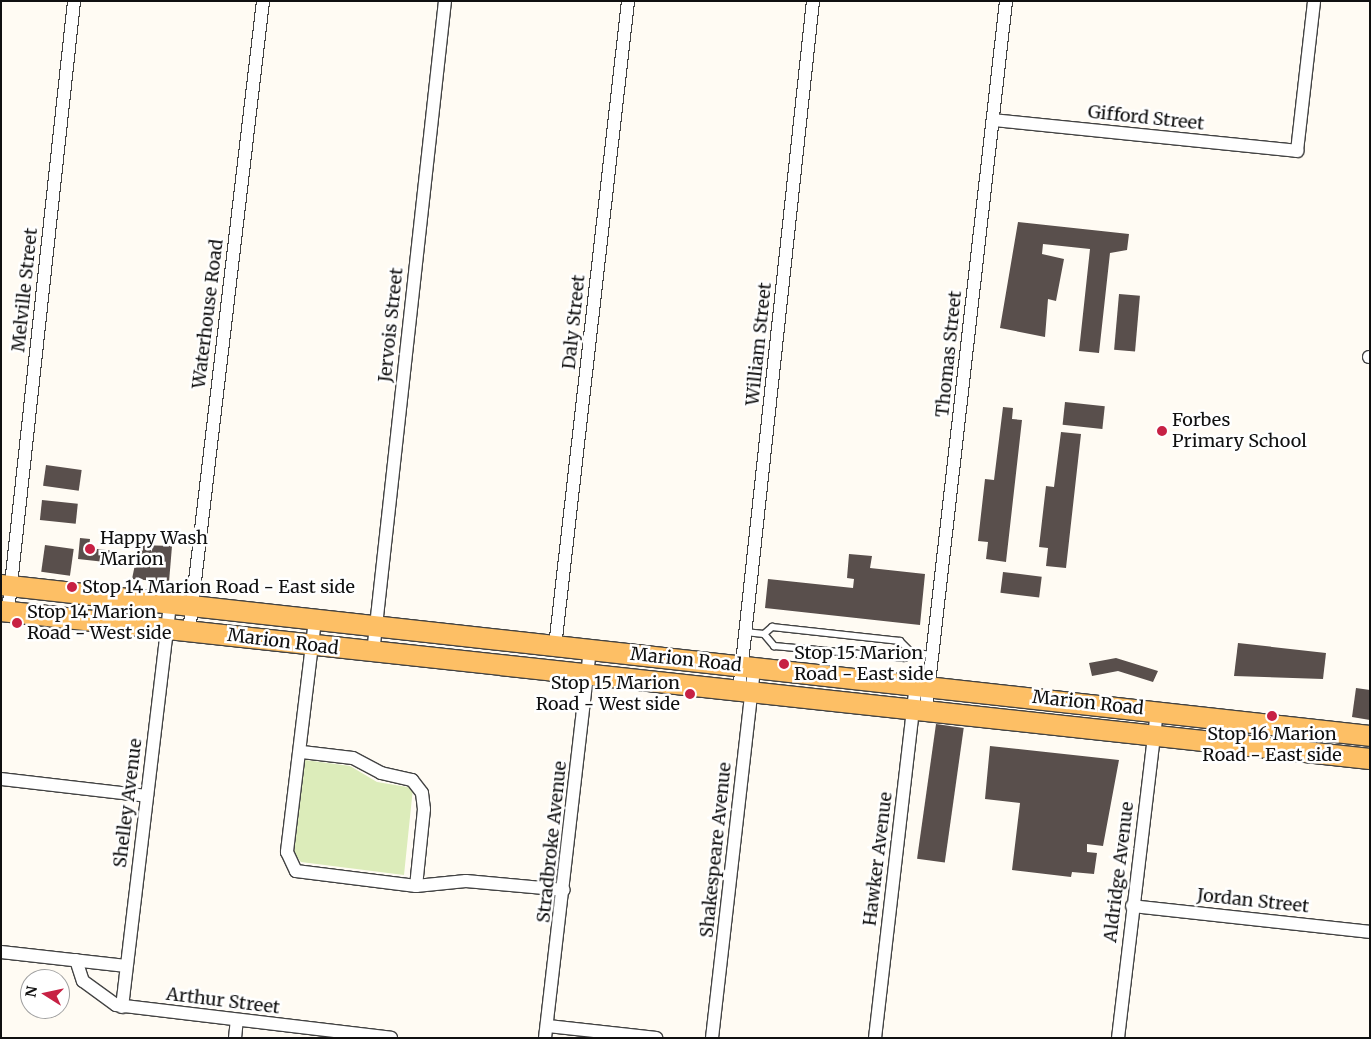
<!DOCTYPE html>
<style>
body{margin:0}
#map{position:relative;width:1371px;height:1039px;overflow:hidden;background:#fffbf3;font-family:Merriweather,serif}
div>[style]{position:absolute}
.green>*{inset:0;background:#dcecba}
.building>*{inset:0;background:#594f4c;transform-origin:0 0}
.roads{filter:drop-shadow(1px 0 #434343) drop-shadow(-1px 0 #434343) drop-shadow(0 1px #434343) drop-shadow(0 -1px #434343)}
.lane>*{height:6px;margin:-3px;padding:0 3px;transform-origin:3px;border-radius:3px;background:#fff}
.street>*{height:12px;margin:-6px;padding:0 6px;transform-origin:6px;border-radius:6px;background:#fff}
.primary>*{height:20px;margin:-10px;padding:0 10px;transform-origin:10px;border-radius:10px;background:#fdbf65}
.dots>*{width:14px;height:14px;translate:-50% -50%;box-sizing:border-box;border:2px solid #fff;border-radius:50%}
span{translate:-50% -50%;white-space:nowrap;text-align:center;line-height:1.15;-webkit-text-stroke:5px #fff;paint-order:stroke}
.street-label{font-size:18px;color:#101010}
.poi-label{font-size:18px;color:#101010}
.left{translate:0 -50%;text-align:left}
.right{translate:-100% -50%;text-align:right}
.frame{position:absolute;inset:0;border:2px solid #101010;pointer-events:none}
.north{position:absolute;left:20px;top:969px;width:50px;height:50px;box-sizing:border-box;background:#fff;border:1px solid #9f9f9f;border-radius:50%;rotate:280deg;font-size:14px;font-weight:700;line-height:20px;text-align:center;color:#101010}
.north::after{content:'';display:block;margin:auto;width:18px;height:22px;background:#c72144;clip-path:polygon(50% 0,100% 100%,50% 72%,0 100%)}
</style>
<div id="map">
<div class="green">
<i style="clip-path:polygon(305px 760px,350px 766px,377px 782px,413px 788px,404px 875px,301px 862px,294px 853px)"></i>
</div>
<div class="building">
<i style="clip-path:polygon(1018px 222px,1129px 234px,1127px 250px,1110px 253px,1099px 353px,1079px 351px,1090px 249px,1043px 244px,1042px 254px,1064px 259px,1056px 301px,1048px 299px,1045px 337px,1000px 328px)"></i>
<i style="left:1119px;top:294px;width:21px;height:56px;rotate:5deg"></i>
<i style="left:1065px;top:402px;width:40px;height:23px;rotate:6deg"></i>
<i style="clip-path:polygon(1003px 407px,1013px 408px,1012px 419px,1022px 420px,1006px 562px,986px 559px,988px 542px,978px 541px,985px 479px,994px 480px)"></i>
<i style="clip-path:polygon(1061px 432px,1081px 434px,1066px 568px,1046px 566px,1048px 548px,1039px 547px,1046px 486px,1054px 487px)"></i>
<i style="left:46px;top:465px;width:36px;height:21px;rotate:8deg"></i>
<i style="left:42px;top:500px;width:36px;height:20px;rotate:6deg"></i>
<i style="clip-path:polygon(80px 538px,90px 539px,89px 548px,115px 551px,114px 563px,78px 559px)"></i>
<i style="left:45px;top:545px;width:29px;height:27px;rotate:8deg"></i>
<i style="clip-path:polygon(139px 545px,172px 546px,169px 582px,132px 579px)"></i>
<i style="clip-path:polygon(849px 554px,872px 556px,870px 568px,925px 574px,920px 625px,765px 608px,768px 579px,853px 588px,854px 579px,847px 578px)"></i>
<i style="left:1003px;top:572px;width:39px;height:21px;rotate:7deg"></i>
<i style="clip-path:polygon(1238px 643px,1326px 653px,1323px 679px,1234px 676px)"></i>
<i style="clip-path:polygon(1116px 658px,1158px 671px,1153px 682px,1118px 671px,1092px 676px,1089px 663px)"></i>
<i style="clip-path:polygon(1356px 688px,1370px 690px,1370px 720px,1352px 717px)"></i>
<i style="left:936px;top:724px;width:28px;height:136px;rotate:8deg"></i>
<i style="clip-path:polygon(990px 746px,1119px 760px,1103px 846px,1087px 844px,1087px 852px,1097px 853px,1094px 874px,1072px 872px,1071px 877px,1012px 870px,1020px 803px,985px 799px)"></i>
</div>
<div class="roads">
<div class="lane">
<i style="left:745px;top:632px;width:19px;rotate:6deg"></i>
<i style="left:764px;top:634px;width:11px;rotate:-41deg"></i>
<i style="left:772px;top:627px;width:129px;rotate:6.2deg"></i>
<i style="left:900px;top:641px;width:17px;rotate:45deg"></i>
<i style="left:764px;top:634px;width:16px;rotate:50deg"></i>
<i style="left:774px;top:646px;width:131px;rotate:5.3deg"></i>
<i style="left:904px;top:658px;width:9px;rotate:-32deg"></i>
<i style="left:912px;top:653px;width:21px;rotate:5deg"></i>
</div>
<div class="street">
<i style="left:993px;top:120px;width:306px;rotate:5.8deg"></i>
<i style="left:1297px;top:151px;width:151px;rotate:-83.5deg"></i>
<i style="left:1369px;top:357px;width:1px"></i>
<i style="left:8px;top:612px;width:615px;rotate:-83.83deg"></i>
<i style="left:315px;top:620px;width:234px;rotate:96.9deg"></i>
<i style="left:287px;top:852px;width:21px;rotate:65deg"></i>
<i style="left:296px;top:871px;width:121px;rotate:7.1deg"></i>
<i style="left:416px;top:886px;width:50px;rotate:-5.7deg"></i>
<i style="left:466px;top:881px;width:98px;rotate:5.2deg"></i>
<i style="left:189px;top:632px;width:635px;rotate:-83.31deg"></i>
<i style="left:555px;top:647px;width:650px;rotate:-83.55deg"></i>
<i style="left:373px;top:653px;width:656px;rotate:-83.7deg"></i>
<i style="left:739px;top:691px;width:694px;rotate:-83.88deg"></i>
<i style="left:926px;top:710px;width:713px;rotate:-83.56deg"></i>
<i style="left:302px;top:752px;width:51px;rotate:6.7deg"></i>
<i style="left:353px;top:758px;width:32px;rotate:28deg"></i>
<i style="left:381px;top:773px;width:32px;rotate:13deg"></i>
<i style="left:412px;top:780px;width:16px;rotate:52deg"></i>
<i style="left:422px;top:793px;width:16px;rotate:83deg"></i>
<i style="left:424px;top:809px;width:77px;rotate:95.9deg"></i>
<i style="left:1px;top:779px;width:147px;rotate:6.6deg"></i>
<i style="left:1132px;top:906px;width:239px;rotate:6.2deg"></i>
<i style="left:1px;top:952px;width:126px;rotate:6.4deg"></i>
<i style="left:76px;top:960px;width:22px;rotate:72deg"></i>
<i style="left:83px;top:981px;width:41px;rotate:36deg"></i>
<i style="left:116px;top:1005px;width:277px;rotate:6.8deg"></i>
<i style="left:122px;top:1007px;width:405px;rotate:-83.2deg"></i>
<i style="left:548px;top:1026px;width:109px;rotate:6.3deg"></i>
<i style="left:235px;top:1038px;width:18px;rotate:-84deg"></i>
<i style="left:545px;top:1038px;width:391px;rotate:-83.4deg"></i>
<i style="left:712px;top:1038px;width:373px;rotate:-83.5deg"></i>
<i style="left:875px;top:1038px;width:356px;rotate:-83.4deg"></i>
<i style="left:1118px;top:1038px;width:330px;rotate:-83.2deg"></i>
</div>
<div class="primary">
<i style="left:1px;top:585px;width:1377px;rotate:6.29deg"></i>
<i style="left:1px;top:611px;width:1377px;rotate:6.17deg"></i>
</div>
</div>
<div class="dots">
<i style="left:1162px;top:431px;background:#c72144"></i>
<i style="left:90px;top:549px;background:#c72144"></i>
<i style="left:72px;top:587px;background:#c72144"></i>
<i style="left:17px;top:623px;background:#c72144"></i>
<i style="left:784px;top:664px;background:#c72144"></i>
<i style="left:690px;top:694px;background:#c72144"></i>
<i style="left:1272px;top:716px;background:#c72144"></i>
</div>
<div class="street-label">
<span style="left:1146px;top:118px;rotate:6deg">Gifford Street</span>
<span style="left:25px;top:290px;rotate:-84deg">Melville Street</span>
<span style="left:208px;top:314px;rotate:-83deg">Waterhouse Road</span>
<span style="left:574px;top:322px;rotate:-84deg">Daly Street</span>
<span style="left:391px;top:325px;rotate:-84deg">Jervois Street</span>
<span style="left:759px;top:344px;rotate:-84deg">William Street</span>
<span style="left:949px;top:354px;rotate:-84deg">Thomas Street</span>
<span style="left:283px;top:642px;rotate:7deg">Marion Road</span>
<span style="left:686px;top:660px;rotate:6deg">Marion Road</span>
<span style="left:1088px;top:703px;rotate:6deg">Marion Road</span>
<span style="left:128px;top:803px;rotate:-83deg">Shelley Avenue</span>
<span style="left:552px;top:842px;rotate:-84deg">Stradbroke Avenue</span>
<span style="left:716px;top:850px;rotate:-84deg">Shakespeare Avenue</span>
<span style="left:878px;top:859px;rotate:-83deg">Hawker Avenue</span>
<span style="left:1119px;top:872px;rotate:-83deg">Aldridge Avenue</span>
<span style="left:1253px;top:901px;rotate:6deg">Jordan Street</span>
<span style="left:223px;top:1001px;rotate:7deg">Arthur Street</span>
</div>
<div class="poi-label">
<span class="left" style="left:1172px;top:431px">Forbes<br>Primary School</span>
<span class="left" style="left:100px;top:549px">Happy Wash<br>Marion</span>
<span class="left" style="left:82px;top:587px">Stop 14 Marion Road - East side</span>
<span class="left" style="left:27px;top:623px">Stop 14 Marion<br>Road - West side</span>
<span class="left" style="left:794px;top:664px">Stop 15 Marion<br>Road - East side</span>
<span class="right" style="left:680px;top:694px">Stop 15 Marion<br>Road - West side</span>
<span style="left:1272px;top:745px">Stop 16 Marion<br>Road - East side</span>
</div>
<div class="frame"></div>
<div class="north">N</div>
</div>
